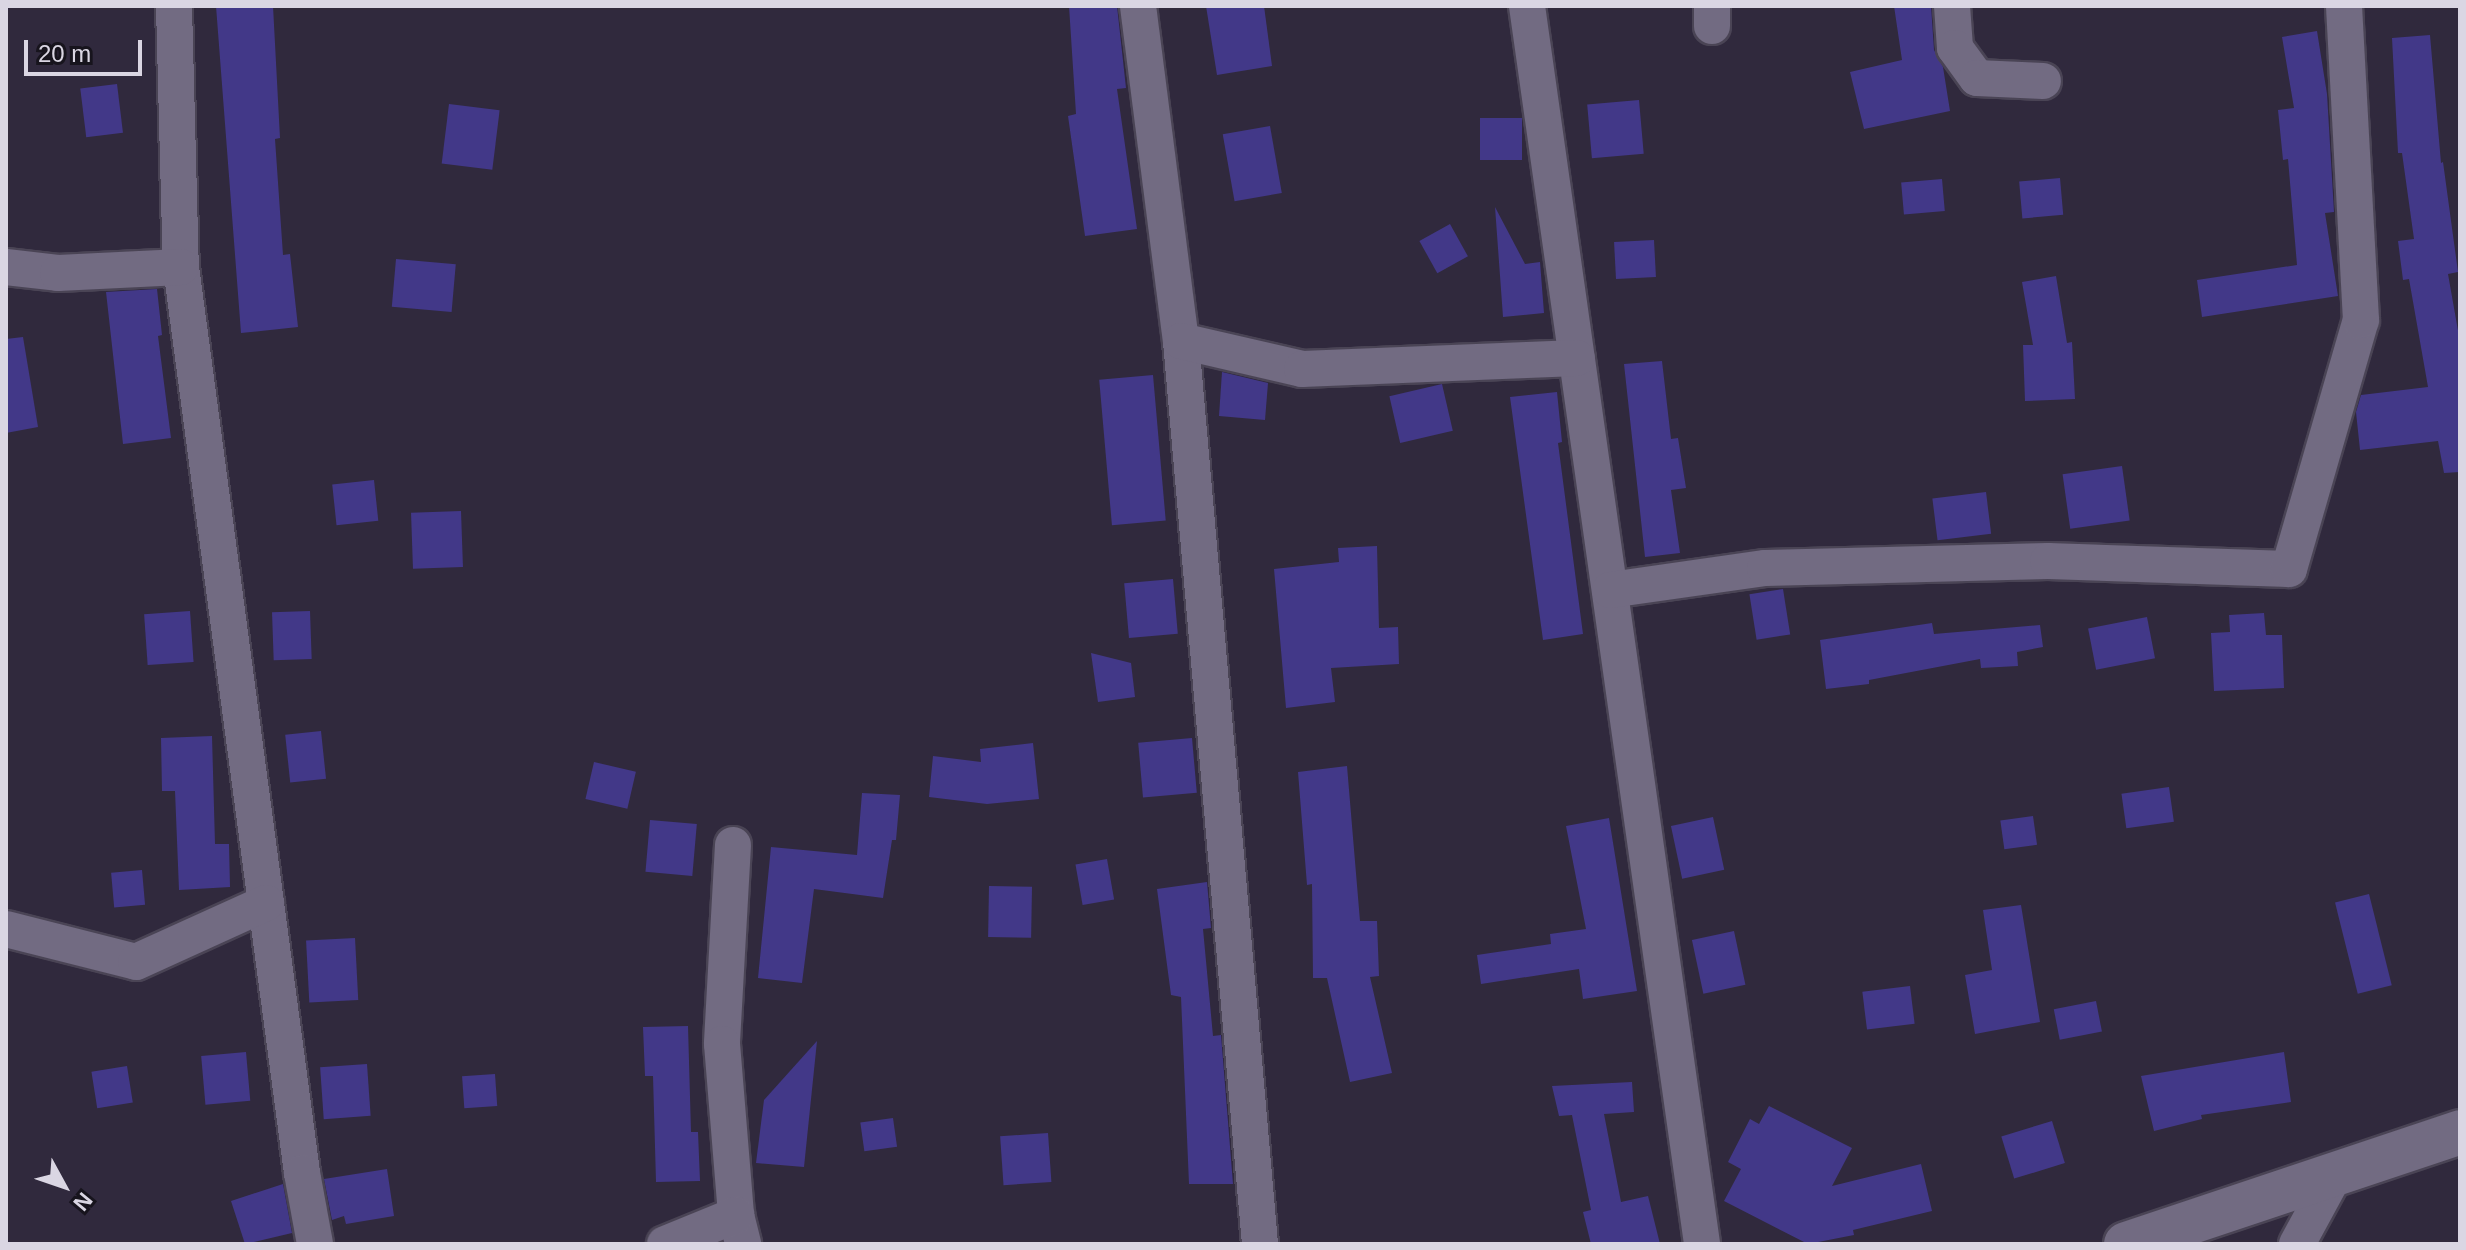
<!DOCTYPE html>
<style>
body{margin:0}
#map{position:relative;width:2466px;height:1250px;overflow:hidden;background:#30293d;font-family:Arial,sans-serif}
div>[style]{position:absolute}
.building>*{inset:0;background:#423888;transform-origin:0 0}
.roads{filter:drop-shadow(2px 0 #4a4455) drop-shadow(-2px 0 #4a4455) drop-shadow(0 2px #4a4455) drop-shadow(0 -2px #4a4455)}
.minor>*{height:36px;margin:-18px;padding:0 18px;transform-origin:18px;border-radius:18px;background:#726b82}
.secondary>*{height:44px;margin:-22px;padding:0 22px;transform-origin:22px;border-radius:22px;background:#726b82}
span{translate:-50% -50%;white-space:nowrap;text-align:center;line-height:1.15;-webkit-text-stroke:6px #17141d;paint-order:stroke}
.frame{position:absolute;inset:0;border:8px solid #dad6e3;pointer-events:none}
.north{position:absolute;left:24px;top:1146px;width:80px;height:80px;-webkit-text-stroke:6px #17141d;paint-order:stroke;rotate:130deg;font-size:22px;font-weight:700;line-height:32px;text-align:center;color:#dad6e3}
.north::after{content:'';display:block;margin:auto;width:28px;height:36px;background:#dad6e3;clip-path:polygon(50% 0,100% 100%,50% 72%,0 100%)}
.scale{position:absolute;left:24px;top:40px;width:118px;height:36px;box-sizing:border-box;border:4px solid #dad6e3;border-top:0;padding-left:10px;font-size:24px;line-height:28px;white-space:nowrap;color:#dad6e3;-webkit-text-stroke:6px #17141d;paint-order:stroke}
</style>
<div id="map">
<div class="building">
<i style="clip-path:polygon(216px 6px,273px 6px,280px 138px,275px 139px,283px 255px,290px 254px,298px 327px,241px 333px)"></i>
<i style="clip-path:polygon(1069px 6px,1117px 6px,1126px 88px,1117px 89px,1137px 229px,1085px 236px,1068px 116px,1076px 114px)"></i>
<i style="clip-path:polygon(1206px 6px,1264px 6px,1272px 66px,1217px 75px)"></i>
<i style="clip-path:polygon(1894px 6px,1931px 6px,1934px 50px,1943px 67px,1950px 111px,1864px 129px,1850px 72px,1902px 60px)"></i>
<i style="clip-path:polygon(2317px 31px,2327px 94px,2334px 212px,2325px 213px,2338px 296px,2202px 317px,2197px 280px,2297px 265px,2288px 159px,2283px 160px,2278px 110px,2294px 108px,2282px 37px)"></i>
<i style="clip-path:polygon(2430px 35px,2441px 163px,2443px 162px,2458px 272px,2448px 274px,2460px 342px,2460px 472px,2444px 473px,2438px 441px,2360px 450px,2356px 412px,2361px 395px,2428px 387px,2409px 279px,2403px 280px,2398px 241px,2414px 239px,2402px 153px,2398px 153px,2392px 38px)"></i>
<i style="left:117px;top:84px;width:49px;height:37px;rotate:83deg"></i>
<i style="left:1639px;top:100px;width:54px;height:52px;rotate:85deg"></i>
<i style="left:449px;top:104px;width:51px;height:60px;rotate:7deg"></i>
<i style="left:1522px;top:118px;width:42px;height:42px;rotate:90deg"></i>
<i style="left:1270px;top:126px;width:68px;height:48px;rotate:80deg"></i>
<i style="left:2060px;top:178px;width:37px;height:41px;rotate:85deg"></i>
<i style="left:1942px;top:179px;width:32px;height:41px;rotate:85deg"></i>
<i style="clip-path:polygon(1495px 207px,1525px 264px,1540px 262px,1544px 313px,1503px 317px)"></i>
<i style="left:1450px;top:224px;width:37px;height:35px;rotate:61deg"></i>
<i style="left:1654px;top:240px;width:37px;height:40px;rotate:87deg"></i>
<i style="left:396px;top:259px;width:60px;height:48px;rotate:5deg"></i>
<i style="clip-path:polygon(2056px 276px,2067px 343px,2072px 342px,2075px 399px,2025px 401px,2023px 345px,2033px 345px,2022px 282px)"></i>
<i style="clip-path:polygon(157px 289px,162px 335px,158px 336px,171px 438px,123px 444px,106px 292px)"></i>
<i style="clip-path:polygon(23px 337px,38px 427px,6px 433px,6px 339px)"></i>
<i style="clip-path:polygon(1662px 361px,1671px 439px,1678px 438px,1686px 488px,1671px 490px,1680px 553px,1645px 557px,1624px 364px)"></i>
<i style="clip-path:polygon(1222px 372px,1268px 383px,1265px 420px,1219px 416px)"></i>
<i style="left:1153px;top:375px;width:146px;height:54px;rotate:85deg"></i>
<i style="left:1442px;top:384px;width:48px;height:54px;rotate:77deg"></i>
<i style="clip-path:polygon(1557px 392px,1562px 442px,1558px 443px,1583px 634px,1543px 640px,1510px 397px)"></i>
<i style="left:2122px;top:466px;width:55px;height:60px;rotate:82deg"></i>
<i style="left:374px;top:480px;width:41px;height:42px;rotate:84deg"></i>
<i style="left:1986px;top:492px;width:42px;height:54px;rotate:83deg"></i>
<i style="left:461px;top:511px;width:56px;height:50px;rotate:88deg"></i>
<i style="clip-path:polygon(1377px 546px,1379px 628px,1398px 627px,1399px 664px,1331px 668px,1335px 702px,1286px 708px,1274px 569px,1339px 562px,1338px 548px)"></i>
<i style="left:1173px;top:579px;width:55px;height:49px;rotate:85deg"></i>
<i style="left:1783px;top:589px;width:46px;height:34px;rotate:81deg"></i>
<i style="left:190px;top:611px;width:51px;height:46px;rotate:86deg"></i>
<i style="left:310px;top:611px;width:48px;height:38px;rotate:88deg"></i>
<i style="clip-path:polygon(2264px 613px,2266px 635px,2282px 635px,2284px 688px,2214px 691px,2211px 633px,2230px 632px,2229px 615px)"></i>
<i style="left:2147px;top:617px;width:42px;height:60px;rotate:79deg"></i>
<i style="clip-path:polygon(1932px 623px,1934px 634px,2040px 625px,2043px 647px,2017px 652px,2018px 666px,1981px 668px,1980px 659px,1869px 680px,1869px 684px,1826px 689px,1820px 640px)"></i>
<i style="clip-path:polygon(1091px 653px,1131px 663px,1135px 697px,1098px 702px)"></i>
<i style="left:321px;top:731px;width:48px;height:36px;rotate:84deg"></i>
<i style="clip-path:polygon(212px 736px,215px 844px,229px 844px,230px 887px,179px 890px,175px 791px,162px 791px,161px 738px)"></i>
<i style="left:1192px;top:738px;width:55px;height:54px;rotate:85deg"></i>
<i style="clip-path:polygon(1033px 743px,1039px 799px,987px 804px,929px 797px,933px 756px,981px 762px,980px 749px)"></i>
<i style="left:594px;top:762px;width:43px;height:38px;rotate:13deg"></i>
<i style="clip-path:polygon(1347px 766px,1360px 921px,1377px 921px,1379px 976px,1370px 977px,1392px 1073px,1350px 1082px,1327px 978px,1313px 978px,1312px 884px,1307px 885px,1298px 772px)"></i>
<i style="left:2169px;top:787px;width:35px;height:48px;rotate:82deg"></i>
<i style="clip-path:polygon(862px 793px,900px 795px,896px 840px,892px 840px,883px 898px,814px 889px,802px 983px,758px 978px,771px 847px,857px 855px)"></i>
<i style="left:2033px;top:816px;width:29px;height:33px;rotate:82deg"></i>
<i style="left:1713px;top:817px;width:54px;height:43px;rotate:78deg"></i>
<i style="clip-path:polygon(1609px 818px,1637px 991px,1583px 999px,1579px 969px,1481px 984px,1477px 955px,1551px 944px,1550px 934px,1586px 929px,1566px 826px)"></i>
<i style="left:650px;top:820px;width:47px;height:52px;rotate:5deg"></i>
<i style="left:1107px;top:859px;width:41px;height:32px;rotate:80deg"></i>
<i style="left:142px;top:870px;width:35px;height:31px;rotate:85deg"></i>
<i style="clip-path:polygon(1207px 882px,1211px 928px,1203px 929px,1213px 1036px,1221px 1035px,1233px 1184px,1189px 1184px,1181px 997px,1171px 995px,1157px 889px)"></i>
<i style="left:989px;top:886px;width:43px;height:51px;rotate:1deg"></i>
<i style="left:2369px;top:894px;width:94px;height:35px;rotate:76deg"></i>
<i style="clip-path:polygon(2021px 905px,2040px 1022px,1975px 1034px,1965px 975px,1992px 970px,1983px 910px)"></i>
<i style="left:1734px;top:931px;width:55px;height:43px;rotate:78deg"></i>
<i style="left:355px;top:938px;width:62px;height:49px;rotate:87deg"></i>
<i style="left:1910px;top:986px;width:38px;height:48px;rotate:83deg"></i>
<i style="left:2096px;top:1001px;width:31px;height:43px;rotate:79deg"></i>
<i style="clip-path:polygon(688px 1026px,691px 1132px,698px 1132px,700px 1181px,656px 1182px,653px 1076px,645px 1076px,643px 1027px)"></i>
<i style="clip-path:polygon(817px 1041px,804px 1167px,756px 1163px,764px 1100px)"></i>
<i style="left:246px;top:1052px;width:49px;height:45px;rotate:85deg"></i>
<i style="clip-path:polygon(2284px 1052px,2291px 1102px,2201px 1115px,2202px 1119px,2154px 1131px,2141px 1076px)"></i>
<i style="left:367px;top:1064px;width:52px;height:47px;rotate:86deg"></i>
<i style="left:127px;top:1066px;width:37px;height:36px;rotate:81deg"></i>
<i style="left:495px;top:1074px;width:32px;height:33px;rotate:86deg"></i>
<i style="clip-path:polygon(1632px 1082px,1634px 1112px,1604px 1114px,1621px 1202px,1648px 1196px,1660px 1244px,1591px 1244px,1583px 1212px,1591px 1210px,1572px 1115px,1559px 1116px,1552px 1086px)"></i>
<i style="clip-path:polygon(1769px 1106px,1852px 1148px,1832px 1186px,1921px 1164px,1932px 1211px,1853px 1230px,1854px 1235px,1808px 1244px,1724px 1201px,1741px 1169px,1728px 1162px,1750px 1119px,1759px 1124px)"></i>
<i style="left:893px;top:1118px;width:29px;height:33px;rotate:82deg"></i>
<i style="left:2052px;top:1121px;width:44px;height:53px;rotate:73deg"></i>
<i style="left:1048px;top:1133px;width:49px;height:48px;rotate:86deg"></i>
<i style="clip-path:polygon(387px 1169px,394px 1216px,346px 1224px,344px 1216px,332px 1220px,324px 1179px)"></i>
<i style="clip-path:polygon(283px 1184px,292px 1233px,245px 1244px,231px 1201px)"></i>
</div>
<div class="roads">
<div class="minor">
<i style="left:174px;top:6px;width:261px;rotate:88.5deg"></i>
<i style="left:181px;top:267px;width:914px;rotate:82.39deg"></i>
<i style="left:302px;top:1173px;width:72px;rotate:79.6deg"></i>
<i style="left:1138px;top:6px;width:338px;rotate:82.7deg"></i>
<i style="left:1181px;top:341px;width:906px;rotate:85deg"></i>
<i style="left:1527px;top:6px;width:1250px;rotate:81.95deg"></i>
<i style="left:1952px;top:6px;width:42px;rotate:85.9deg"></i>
<i style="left:1955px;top:48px;width:37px;rotate:54deg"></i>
<i style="left:1977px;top:78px;width:66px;rotate:2.6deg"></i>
<i style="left:1712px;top:26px;width:20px;rotate:-90deg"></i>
<i style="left:6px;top:267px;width:52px;rotate:6.6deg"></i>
<i style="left:58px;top:273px;width:123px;rotate:-2.8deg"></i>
<i style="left:1181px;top:341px;width:124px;rotate:13deg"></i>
<i style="left:1302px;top:369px;width:275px;rotate:-2.3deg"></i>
<i style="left:1610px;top:590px;width:157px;rotate:-8.1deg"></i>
<i style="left:1765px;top:568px;width:283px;rotate:-1.4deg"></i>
<i style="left:2048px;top:561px;width:241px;rotate:1.9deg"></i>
<i style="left:2289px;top:569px;width:259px;rotate:-73.9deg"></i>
<i style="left:2361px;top:320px;width:314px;rotate:-93.1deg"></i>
<i style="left:733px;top:845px;width:199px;rotate:93.2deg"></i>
<i style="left:722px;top:1044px;width:172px;rotate:85.3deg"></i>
<i style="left:736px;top:1215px;width:30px;rotate:76deg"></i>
<i style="left:6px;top:929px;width:134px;rotate:14.2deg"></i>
<i style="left:136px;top:962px;width:143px;rotate:-24.4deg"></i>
<i style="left:665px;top:1244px;width:77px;rotate:-22.2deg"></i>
<i style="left:2297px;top:1244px;width:80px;rotate:-61.5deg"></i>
</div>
<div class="secondary">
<i style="left:2126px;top:1244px;width:352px;rotate:-18.5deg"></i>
</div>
</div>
<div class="frame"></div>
<div class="north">N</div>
<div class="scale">20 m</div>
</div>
